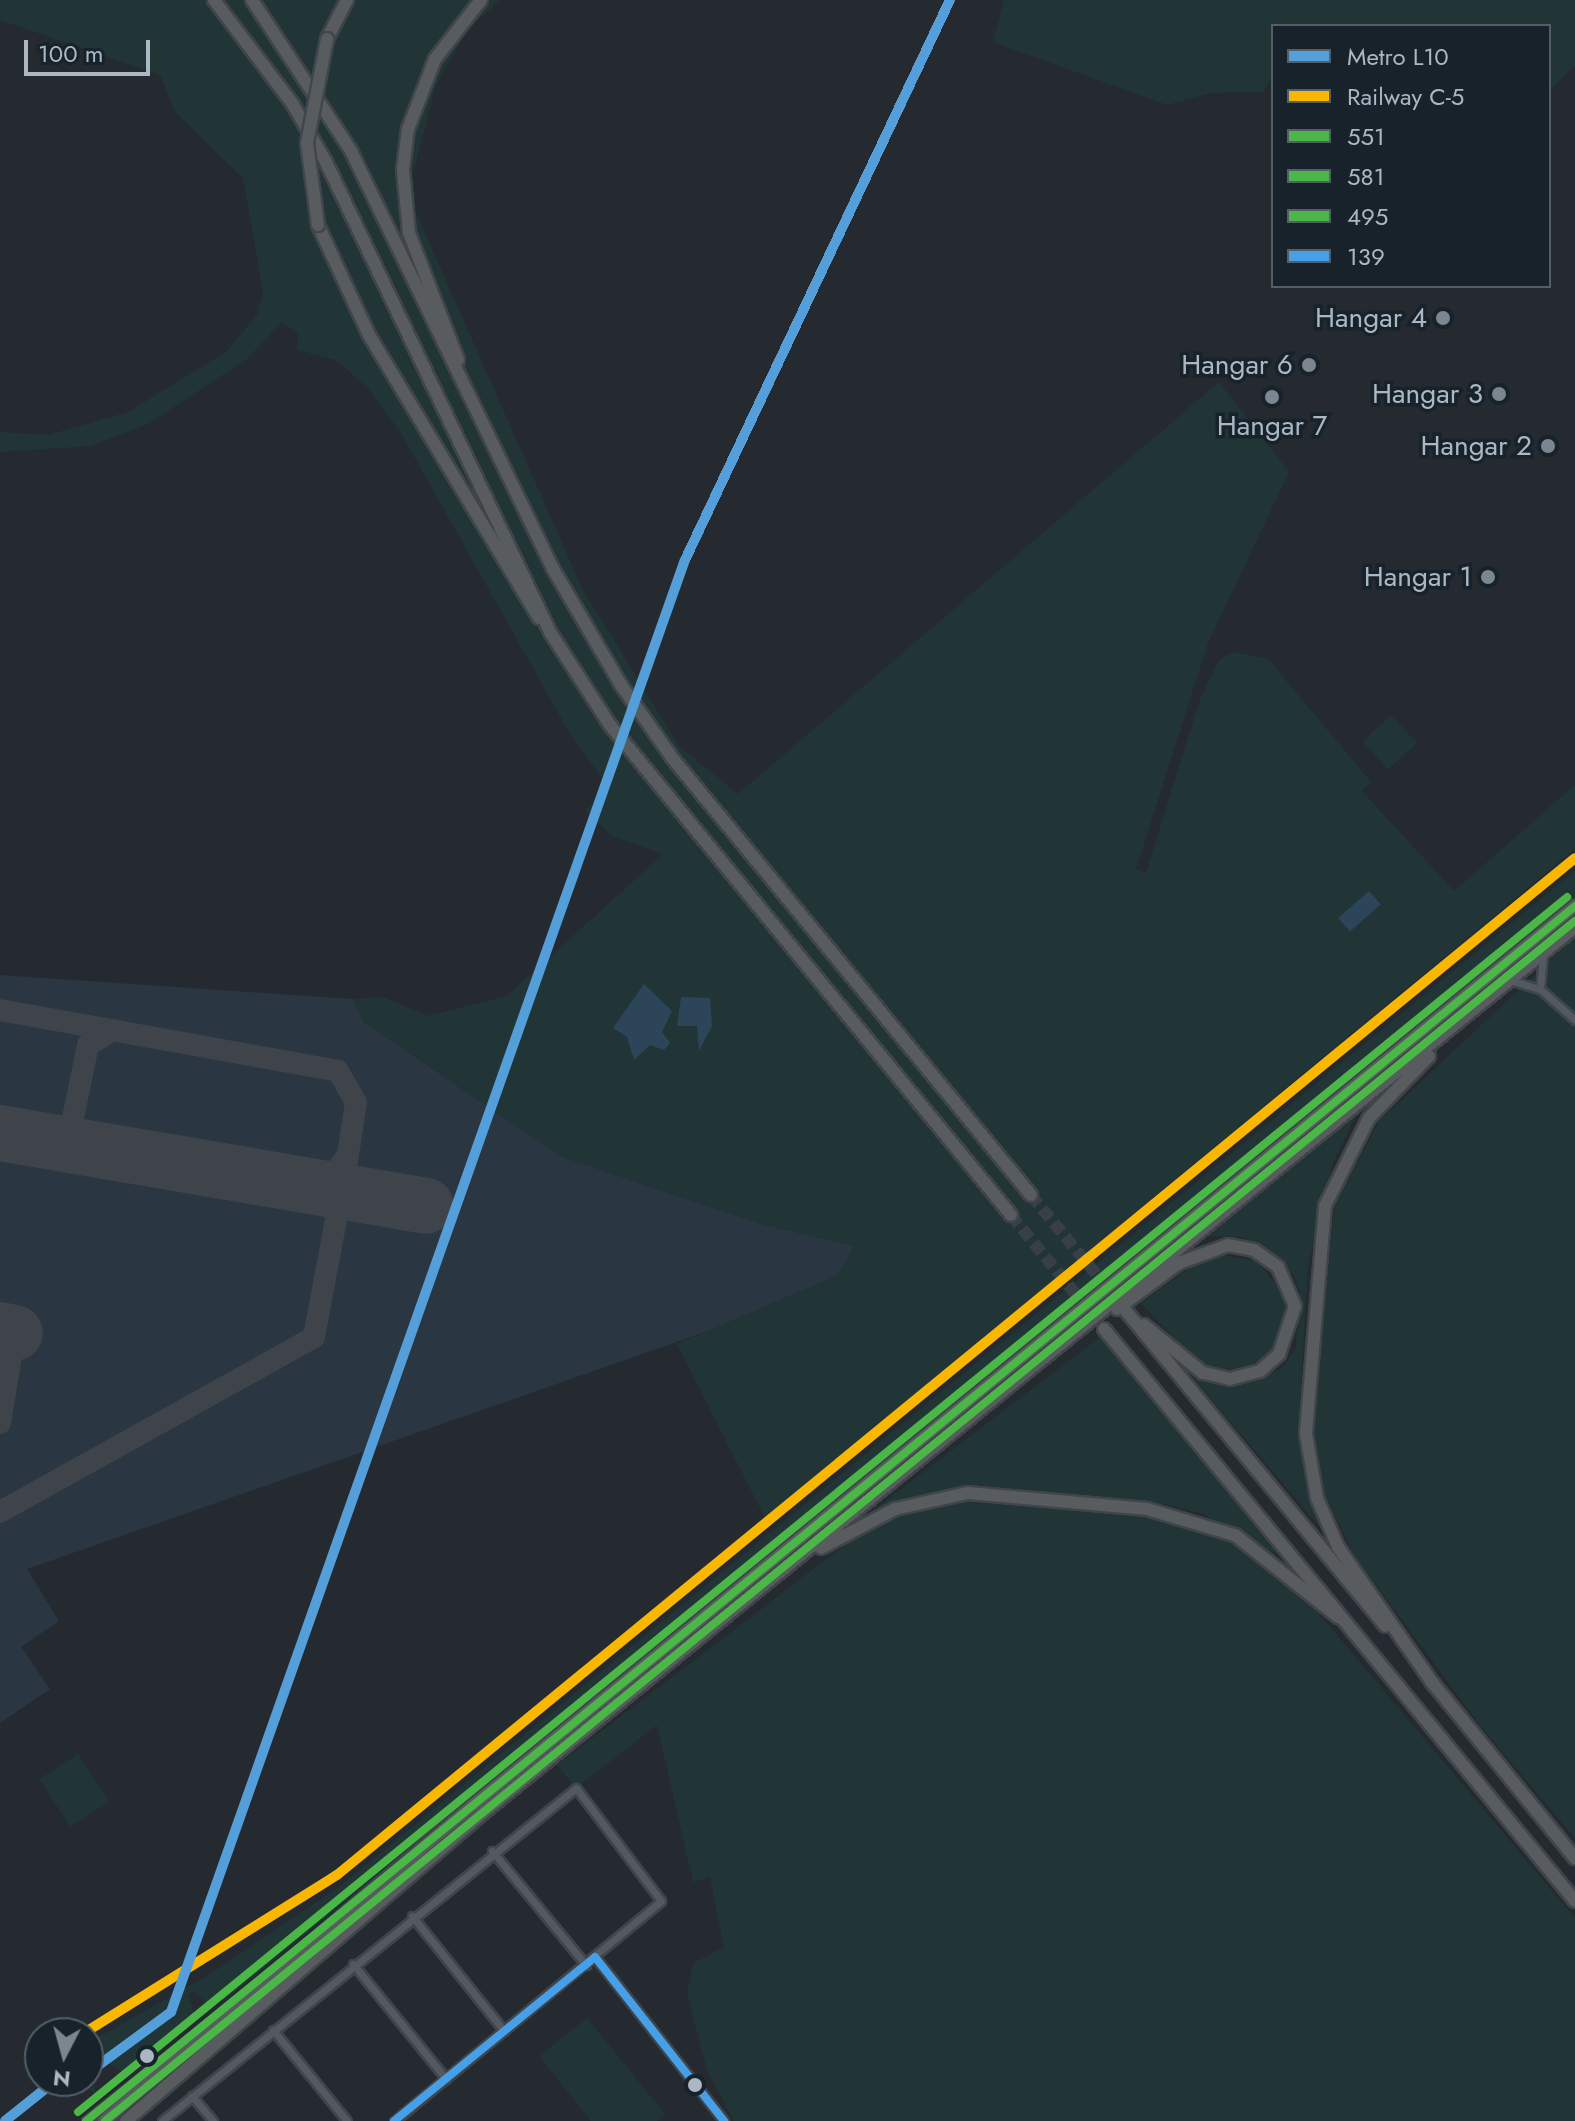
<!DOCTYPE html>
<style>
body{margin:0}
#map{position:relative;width:1575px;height:2121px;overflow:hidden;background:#242a30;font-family:Jost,sans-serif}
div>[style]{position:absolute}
.airport>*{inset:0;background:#2a3641}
.green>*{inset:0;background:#213536;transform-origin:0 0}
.water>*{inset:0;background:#2d4559;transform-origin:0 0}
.taxiway>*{height:22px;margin:-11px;padding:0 11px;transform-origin:11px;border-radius:11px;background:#3e4449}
.runway>*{height:56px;margin:-28px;padding:0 28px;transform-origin:28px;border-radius:28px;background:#3e4449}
.motorway-tunnel>*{height:12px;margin-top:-6px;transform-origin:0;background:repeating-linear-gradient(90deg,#383f46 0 12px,transparent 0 18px)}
.roads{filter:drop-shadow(2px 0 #40454a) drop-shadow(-2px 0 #40454a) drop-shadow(0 2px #40454a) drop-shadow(0 -2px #40454a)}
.minor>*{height:7px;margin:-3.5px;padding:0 3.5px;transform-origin:3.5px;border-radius:3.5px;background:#525960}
.motorway>*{height:12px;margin:-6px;padding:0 6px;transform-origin:6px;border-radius:6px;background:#585c5f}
.bridges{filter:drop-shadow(2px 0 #40464d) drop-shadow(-2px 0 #40464d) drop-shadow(0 2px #40464d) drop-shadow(0 -2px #40464d)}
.motorway-bridge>*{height:12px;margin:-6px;padding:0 6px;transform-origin:6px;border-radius:6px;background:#585c5f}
.bus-1>*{height:8px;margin:-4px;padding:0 4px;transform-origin:4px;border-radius:4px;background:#4ab747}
.bus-2>*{height:8px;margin:-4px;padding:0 4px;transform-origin:4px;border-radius:4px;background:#4ab747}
.bus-3>*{height:8px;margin:-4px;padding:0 4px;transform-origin:4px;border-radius:4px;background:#4ab747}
.bus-4>*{height:8px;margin:-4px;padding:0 4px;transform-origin:4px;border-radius:4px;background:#46a0e9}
.rail-1>*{height:10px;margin:-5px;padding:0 5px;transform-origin:5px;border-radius:5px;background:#fab700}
.metro-1>*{height:10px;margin:-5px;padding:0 5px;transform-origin:5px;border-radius:5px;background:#549eda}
.dots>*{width:22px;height:22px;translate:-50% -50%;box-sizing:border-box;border:4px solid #17222b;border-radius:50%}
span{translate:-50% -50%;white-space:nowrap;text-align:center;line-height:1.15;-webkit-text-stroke:7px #17222b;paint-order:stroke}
.poi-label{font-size:28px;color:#abb8c4}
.right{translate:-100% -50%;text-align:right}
.legend{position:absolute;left:1271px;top:24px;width:280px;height:264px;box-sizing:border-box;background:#17222b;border:2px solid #525e68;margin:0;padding:10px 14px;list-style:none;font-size:24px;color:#abb8c4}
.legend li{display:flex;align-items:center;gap:16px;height:40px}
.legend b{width:40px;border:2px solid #525e68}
.north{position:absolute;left:24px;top:2017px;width:80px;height:80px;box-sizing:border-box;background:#17222b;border:2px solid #525e68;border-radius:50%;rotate:186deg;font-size:22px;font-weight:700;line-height:32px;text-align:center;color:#abb8c4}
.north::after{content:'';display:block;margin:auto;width:28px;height:36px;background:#7c8690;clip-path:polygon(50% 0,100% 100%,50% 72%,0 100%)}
.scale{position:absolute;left:24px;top:40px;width:126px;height:36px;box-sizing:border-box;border:4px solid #abb8c4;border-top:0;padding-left:10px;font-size:24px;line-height:28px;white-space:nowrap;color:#abb8c4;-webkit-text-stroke:6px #17222b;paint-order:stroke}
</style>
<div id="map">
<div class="airport">
<i style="clip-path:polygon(0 975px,353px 999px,365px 1023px,563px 1157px,765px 1225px,855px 1246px,838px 1275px,748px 1317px,27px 1569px,59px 1621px,21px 1647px,50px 1689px,0 1723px)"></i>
</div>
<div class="green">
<i style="clip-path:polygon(0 0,500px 0,468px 29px,435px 87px,413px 174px,416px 213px,583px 590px,679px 746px,738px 794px,1219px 382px,1289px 472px,1208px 643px,1136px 869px,1146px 873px,1200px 699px,1220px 659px,1234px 652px,1268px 659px,1371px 782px,1362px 791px,1454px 891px,1575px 785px,1575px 849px,765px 1518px,677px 1344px,838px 1275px,855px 1246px,765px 1225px,563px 1157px,364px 1022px,353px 999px,383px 997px,428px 1016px,507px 996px,663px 854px,612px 836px,585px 810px,610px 789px,570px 734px,401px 433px,367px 387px,336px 360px,297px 350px,298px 333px,282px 322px,247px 359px,148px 424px,91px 446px,0 452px,0 432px,48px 435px,128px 412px,226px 352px,257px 315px,263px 292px,243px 178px,175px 112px,160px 75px,0 20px)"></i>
<i style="clip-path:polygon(1004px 0,1575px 0,1575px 66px,1549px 90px,1549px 26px,1273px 26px,1273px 74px,1263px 92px,1210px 93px,1167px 105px,993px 42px)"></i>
<i style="left:1391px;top:715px;width:38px;height:39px;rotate:47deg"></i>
<i style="clip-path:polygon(1575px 871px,1575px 894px,225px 2000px,207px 2004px,194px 1991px,188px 1995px,194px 2013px,123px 2072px,107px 2062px,90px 2073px,98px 2099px,83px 2081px,88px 2043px,207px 1976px,339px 1887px)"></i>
<i style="clip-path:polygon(1575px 937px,1575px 1838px,1482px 1728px,1354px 1555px,1324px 1493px,1313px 1432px,1334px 1207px,1379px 1121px)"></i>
<i style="clip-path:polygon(1358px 1111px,1333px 1163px,1308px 1264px,1299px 1423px,1308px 1488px,1324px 1532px,1195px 1380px,1251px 1383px,1282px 1368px,1296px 1348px,1300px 1292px,1293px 1274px,1243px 1237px,1207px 1236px)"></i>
<i style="clip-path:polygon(1211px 1253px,1256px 1261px,1286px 1295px,1282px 1336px,1268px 1356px,1241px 1371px,1201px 1366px,1141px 1303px)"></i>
<i style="clip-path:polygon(1100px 1337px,1278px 1555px,1203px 1514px,1165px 1504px,976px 1485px,891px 1504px,846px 1531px)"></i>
<i style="clip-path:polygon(975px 1498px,1173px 1520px,1231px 1540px,1299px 1590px,1575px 1918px,1575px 2121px,734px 2121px,707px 2070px,687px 1994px,693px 1963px,724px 1947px,710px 1877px,693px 1882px,657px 1725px,576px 1788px,557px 1765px,866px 1529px,913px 1509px)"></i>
<i style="left:78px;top:1754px;width:57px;height:46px;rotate:57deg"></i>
<i style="clip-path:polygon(587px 2018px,665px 2114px,657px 2121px,591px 2121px,539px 2056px)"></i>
</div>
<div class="water">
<i style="left:1369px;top:891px;width:18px;height:41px;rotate:49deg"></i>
<i style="clip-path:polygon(644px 984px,672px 1011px,662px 1032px,670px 1043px,664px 1050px,650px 1045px,634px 1060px,627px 1037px,613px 1028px)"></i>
<i style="clip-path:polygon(681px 997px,710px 998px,712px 1026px,699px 1051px,697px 1026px,677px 1026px)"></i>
</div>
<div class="taxiway">
<i style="left:0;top:1010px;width:343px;rotate:10.2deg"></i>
<i style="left:338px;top:1071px;width:36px;rotate:60deg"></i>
<i style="left:356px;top:1102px;width:54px;rotate:98.6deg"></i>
<i style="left:348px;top:1155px;width:24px;rotate:128deg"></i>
<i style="left:333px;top:1174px;width:34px;rotate:161deg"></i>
<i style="left:38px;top:1140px;width:38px;rotate:-27deg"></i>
<i style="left:72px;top:1123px;width:80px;rotate:-78.4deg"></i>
<i style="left:88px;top:1045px;width:29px;rotate:-31deg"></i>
<i style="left:0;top:1423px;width:91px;rotate:-80.5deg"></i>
<i style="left:0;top:1512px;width:359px;rotate:-29.1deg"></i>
<i style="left:314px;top:1337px;width:185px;rotate:-79.4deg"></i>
</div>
<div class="runway">
<i style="left:0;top:1133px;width:432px;rotate:9.7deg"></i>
<i style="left:0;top:1330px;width:15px;rotate:11deg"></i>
</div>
<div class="motorway-tunnel">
<i style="left:1031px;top:1195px;width:131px;rotate:50.6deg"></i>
<i style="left:1011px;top:1215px;width:147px;rotate:50.8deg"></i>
</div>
<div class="roads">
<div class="minor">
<i style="left:1510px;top:980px;width:31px;rotate:17deg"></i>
<i style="left:1540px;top:989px;width:47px;rotate:41.5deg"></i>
<i style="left:1540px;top:989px;width:33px;rotate:-85deg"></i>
<i style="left:492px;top:1851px;width:148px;rotate:50.5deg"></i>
<i style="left:412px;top:1916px;width:147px;rotate:51.3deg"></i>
<i style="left:595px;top:1957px;width:209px;rotate:51.8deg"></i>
<i style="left:353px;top:1964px;width:148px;rotate:51deg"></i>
<i style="left:273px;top:2030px;width:117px;rotate:50.9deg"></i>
<i style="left:192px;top:2096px;width:33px;rotate:50deg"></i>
<i style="left:86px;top:2121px;width:181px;rotate:-38.3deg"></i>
<i style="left:162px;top:2121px;width:531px;rotate:-38.81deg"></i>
<i style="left:576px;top:1788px;width:141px;rotate:53deg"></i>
<i style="left:661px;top:1901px;width:346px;rotate:140.5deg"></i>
</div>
<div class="motorway">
<i style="left:214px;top:0;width:129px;rotate:52.9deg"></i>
<i style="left:292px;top:103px;width:68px;rotate:60deg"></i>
<i style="left:326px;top:162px;width:521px;rotate:64.52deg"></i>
<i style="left:550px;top:632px;width:111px;rotate:57.2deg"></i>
<i style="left:610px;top:725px;width:633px;rotate:50.7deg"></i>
<i style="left:252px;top:0;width:181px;rotate:56.7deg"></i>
<i style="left:351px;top:151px;width:464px;rotate:64.2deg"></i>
<i style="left:553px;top:569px;width:134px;rotate:59.6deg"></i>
<i style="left:621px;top:685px;width:90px;rotate:54.9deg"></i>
<i style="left:673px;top:759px;width:564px;rotate:50.61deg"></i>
<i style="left:327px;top:39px;width:44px;rotate:-62.9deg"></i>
<i style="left:318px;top:225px;width:121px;rotate:65.1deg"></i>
<i style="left:369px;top:335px;width:330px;rotate:59deg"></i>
<i style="left:458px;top:360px;width:136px;rotate:-111.1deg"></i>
<i style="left:409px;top:233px;width:64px;rotate:-95.4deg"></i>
<i style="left:403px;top:169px;width:40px;rotate:-82.9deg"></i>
<i style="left:408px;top:129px;width:75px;rotate:-68.9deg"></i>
<i style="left:435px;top:59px;width:75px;rotate:-52.1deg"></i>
<i style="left:1429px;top:1056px;width:86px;rotate:134.1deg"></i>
<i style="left:1369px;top:1118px;width:98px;rotate:116.6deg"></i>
<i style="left:1325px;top:1206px;width:229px;rotate:94.8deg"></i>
<i style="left:1306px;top:1434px;width:65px;rotate:80.2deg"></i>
<i style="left:1317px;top:1498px;width:53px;rotate:66.8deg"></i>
<i style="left:1338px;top:1547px;width:168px;rotate:55.2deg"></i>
<i style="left:1117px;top:1309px;width:77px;rotate:-36.6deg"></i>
<i style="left:1179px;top:1263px;width:52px;rotate:-20.2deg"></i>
<i style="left:1228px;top:1245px;width:26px;rotate:11deg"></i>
<i style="left:1254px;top:1250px;width:29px;rotate:35deg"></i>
<i style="left:1278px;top:1267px;width:43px;rotate:66.4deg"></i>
<i style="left:1295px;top:1306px;width:51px;rotate:108.4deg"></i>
<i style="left:1279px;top:1354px;width:25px;rotate:138deg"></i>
<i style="left:1260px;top:1371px;width:31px;rotate:165deg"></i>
<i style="left:1230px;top:1379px;width:28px;rotate:-167deg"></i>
<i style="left:1203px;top:1373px;width:76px;rotate:-140.9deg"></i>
<i style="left:1126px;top:1311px;width:408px;rotate:50.5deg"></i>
<i style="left:1104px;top:1329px;width:741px;rotate:50.53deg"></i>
<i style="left:821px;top:1548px;width:84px;rotate:-27.8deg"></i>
<i style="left:895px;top:1509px;width:75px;rotate:-12.4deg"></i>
<i style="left:968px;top:1493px;width:180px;rotate:5.1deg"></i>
<i style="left:1147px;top:1509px;width:92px;rotate:16.5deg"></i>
<i style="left:1235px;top:1535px;width:132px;rotate:38.5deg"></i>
<i style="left:1431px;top:1681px;width:228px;rotate:50.9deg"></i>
<i style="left:104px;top:2121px;width:486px;rotate:-40.6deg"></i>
<i style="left:473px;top:1805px;width:1422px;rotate:-39.21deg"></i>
<i style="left:126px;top:2121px;width:473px;rotate:-40.8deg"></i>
<i style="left:484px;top:1812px;width:1405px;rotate:-39.05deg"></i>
</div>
</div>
<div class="bridges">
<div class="motorway-bridge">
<i style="left:318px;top:225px;width:83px;rotate:-97.6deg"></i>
<i style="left:307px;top:143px;width:106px;rotate:-79.1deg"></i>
</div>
</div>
<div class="bus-1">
<i style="left:86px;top:2121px;width:1922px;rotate:-39.21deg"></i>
</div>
<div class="bus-2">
<i style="left:105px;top:2121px;width:1898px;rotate:-39.23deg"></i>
</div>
<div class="bus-3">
<i style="left:78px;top:2112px;width:1922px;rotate:-39.21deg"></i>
</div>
<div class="bus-4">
<i style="left:394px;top:2121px;width:259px;rotate:-39.2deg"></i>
<i style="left:595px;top:1957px;width:209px;rotate:51.8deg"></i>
</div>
<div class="rail-1">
<i style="left:84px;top:2033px;width:298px;rotate:-32deg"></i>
<i style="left:337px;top:1875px;width:1602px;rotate:-39.4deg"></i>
</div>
<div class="metro-1">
<i style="left:88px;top:2073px;width:103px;rotate:-36.3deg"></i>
<i style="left:171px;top:2012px;width:1540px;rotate:-70.51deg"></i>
<i style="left:685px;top:560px;width:620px;rotate:-64.68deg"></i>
<i style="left:5px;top:2121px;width:64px;rotate:-38.7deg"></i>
</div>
<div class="dots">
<i style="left:1443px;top:318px;background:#7c8690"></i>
<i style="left:1309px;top:365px;background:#7c8690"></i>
<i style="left:1499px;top:394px;background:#7c8690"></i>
<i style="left:1272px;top:397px;background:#7c8690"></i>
<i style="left:1548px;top:446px;background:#7c8690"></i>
<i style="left:1488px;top:577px;background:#7c8690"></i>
<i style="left:147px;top:2056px;background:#abb8c4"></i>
<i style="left:695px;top:2085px;background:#abb8c4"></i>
</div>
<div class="poi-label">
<span class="right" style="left:1427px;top:318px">Hangar 4</span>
<span class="right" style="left:1293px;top:365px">Hangar 6</span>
<span class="right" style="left:1483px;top:394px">Hangar 3</span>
<span style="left:1272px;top:426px">Hangar 7</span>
<span class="right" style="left:1532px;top:446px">Hangar 2</span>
<span class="right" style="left:1472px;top:577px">Hangar 1</span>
</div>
<ul class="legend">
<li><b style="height:10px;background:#549eda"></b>Metro L10</li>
<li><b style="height:10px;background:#fab700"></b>Railway C-5</li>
<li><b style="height:10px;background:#4ab747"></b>551</li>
<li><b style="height:10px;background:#4ab747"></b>581</li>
<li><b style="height:10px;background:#4ab747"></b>495</li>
<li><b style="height:10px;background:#46a0e9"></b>139</li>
</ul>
<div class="north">N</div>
<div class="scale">100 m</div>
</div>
